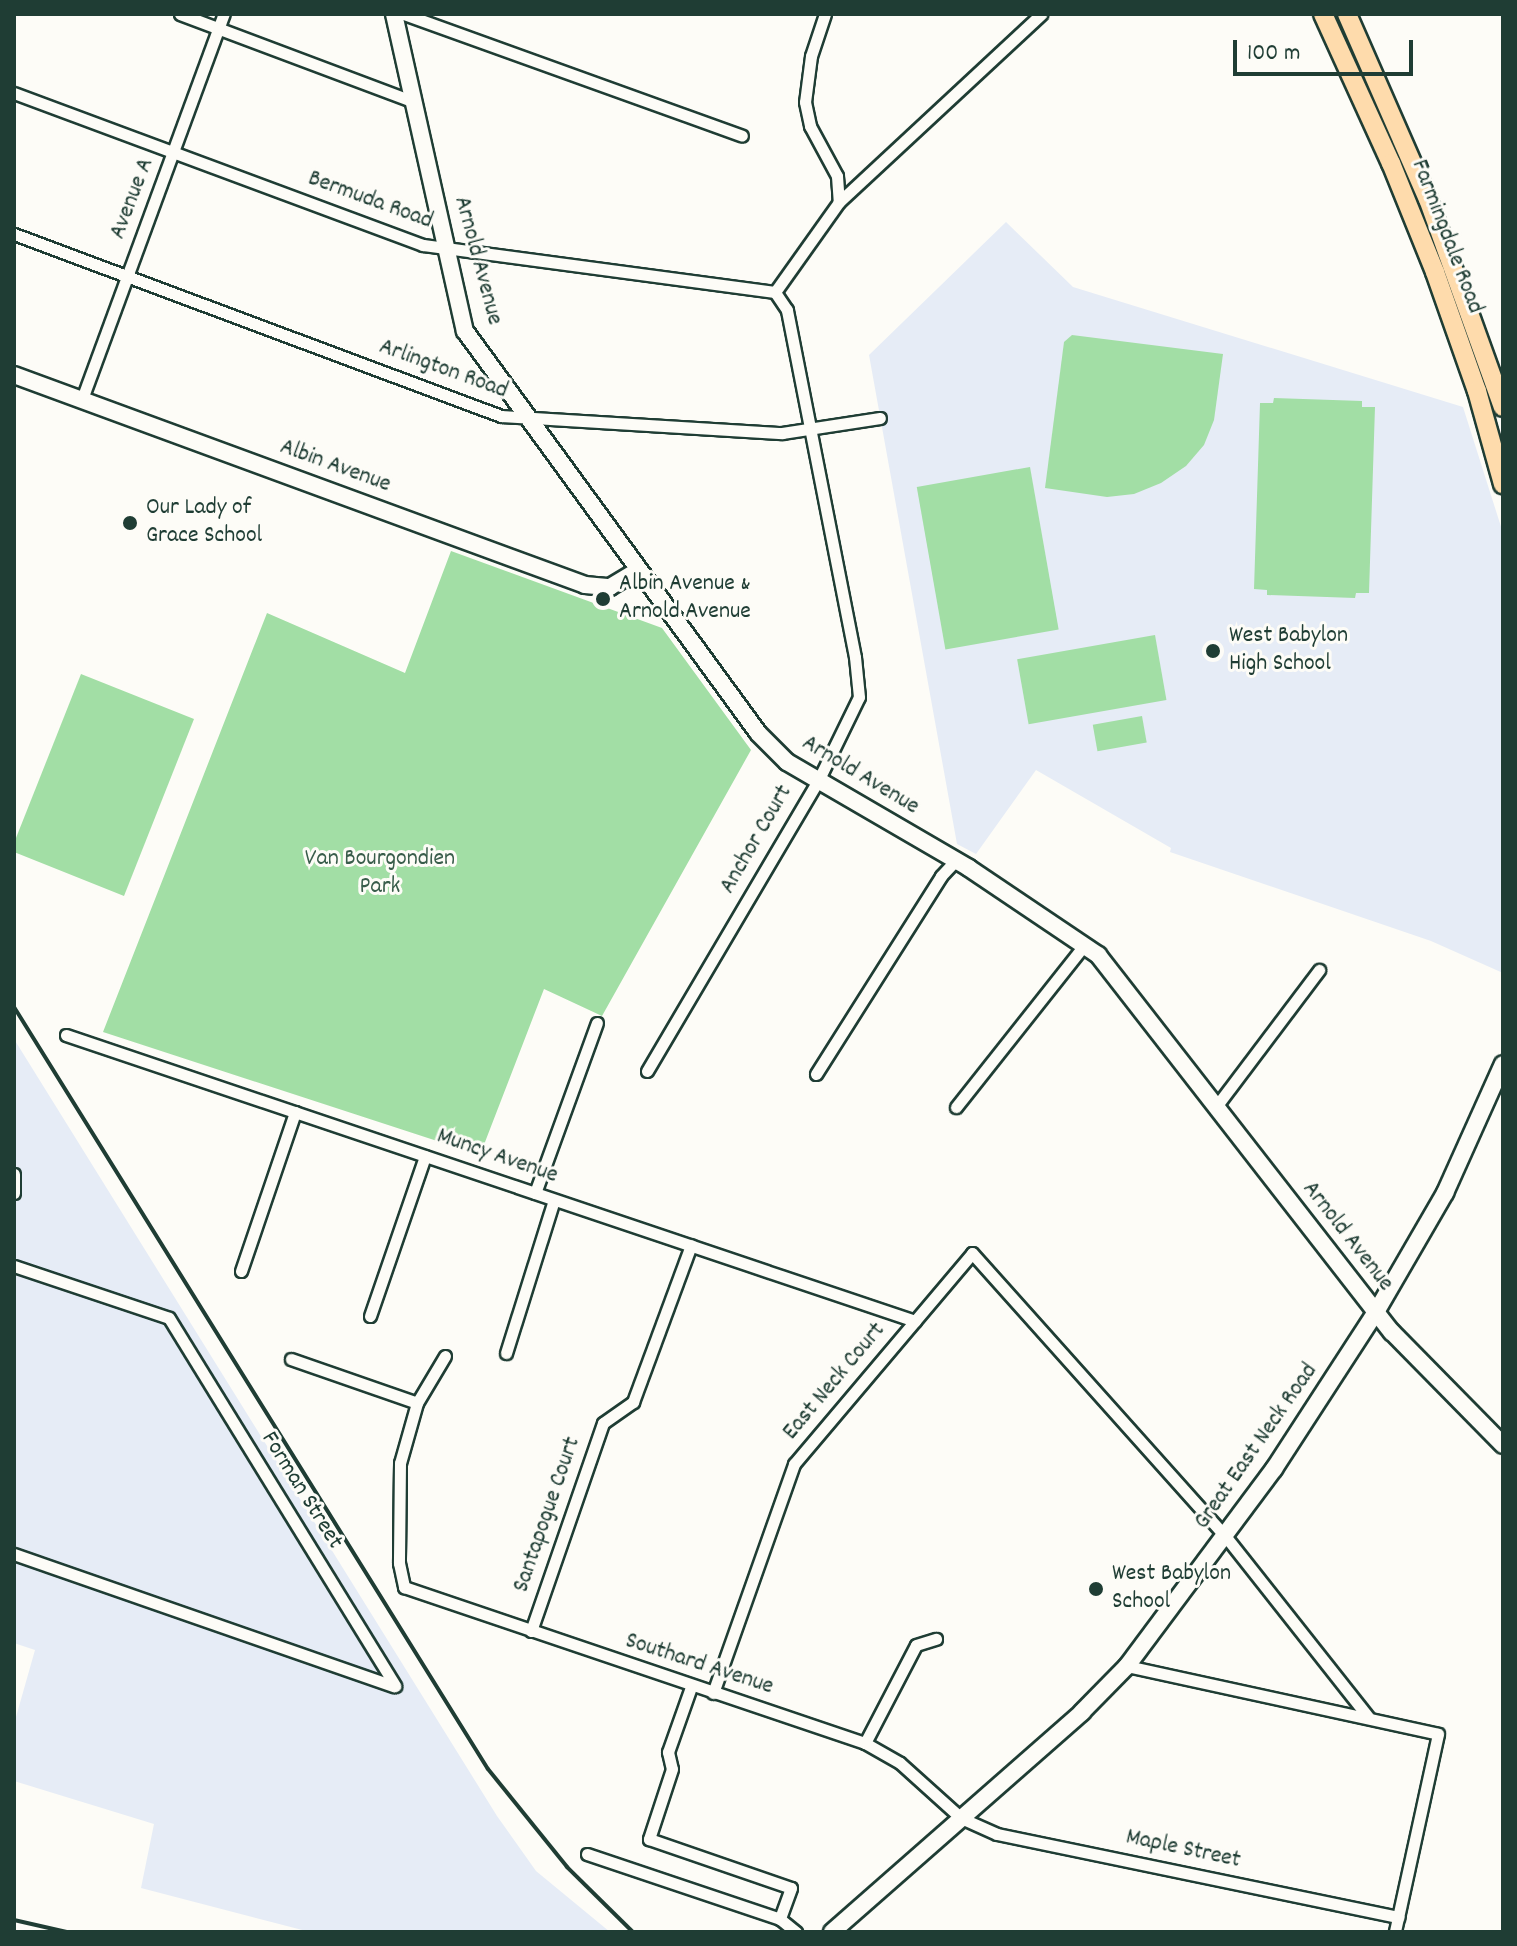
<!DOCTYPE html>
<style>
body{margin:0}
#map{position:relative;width:1517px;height:1946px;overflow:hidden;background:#fdfcf7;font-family:Dekko,sans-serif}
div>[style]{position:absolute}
.built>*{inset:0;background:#e6ecf6}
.green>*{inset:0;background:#a2dea5;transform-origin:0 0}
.roads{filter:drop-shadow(2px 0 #1f3d34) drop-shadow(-2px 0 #1f3d34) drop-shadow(0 2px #1f3d34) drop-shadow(0 -2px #1f3d34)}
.street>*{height:11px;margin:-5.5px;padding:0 5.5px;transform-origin:5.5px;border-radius:5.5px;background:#fdfcf7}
.secondary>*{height:16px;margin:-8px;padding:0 8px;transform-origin:8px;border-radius:8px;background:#fdfcf7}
.primary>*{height:18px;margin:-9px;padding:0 9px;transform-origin:9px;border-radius:9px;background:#fedbac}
.rail>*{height:4px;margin:-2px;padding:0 2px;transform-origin:2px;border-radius:2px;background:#1f3d34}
.dots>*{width:22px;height:22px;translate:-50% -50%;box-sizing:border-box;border:4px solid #fdfcf7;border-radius:50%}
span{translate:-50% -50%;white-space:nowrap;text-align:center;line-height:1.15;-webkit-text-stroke:6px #fdfcf7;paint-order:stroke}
.street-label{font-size:24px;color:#1f3d34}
.poi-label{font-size:24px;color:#1f3d34}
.left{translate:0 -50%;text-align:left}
.park-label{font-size:24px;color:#395d4b}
.frame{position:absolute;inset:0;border:16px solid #1f3d34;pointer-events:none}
.scale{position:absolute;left:1233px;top:40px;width:180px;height:36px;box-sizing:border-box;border:4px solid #1f3d34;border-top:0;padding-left:10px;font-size:24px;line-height:28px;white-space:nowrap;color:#1f3d34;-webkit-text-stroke:6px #fdfcf7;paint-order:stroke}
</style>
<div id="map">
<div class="built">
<i style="clip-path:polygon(1006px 222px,1073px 287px,1463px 407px,1503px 533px,1503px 973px,1431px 941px,1170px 852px,1171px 848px,1036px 770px,976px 854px,957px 844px,869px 355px)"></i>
<i style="clip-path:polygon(14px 1039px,497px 1816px,536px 1871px,610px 1932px,310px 1932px,141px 1888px,154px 1824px,14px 1781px,14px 1724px,35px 1650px,14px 1643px)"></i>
</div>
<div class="green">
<i style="clip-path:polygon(1072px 335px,1223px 354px,1214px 420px,1204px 445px,1186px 466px,1161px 483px,1134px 494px,1107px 497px,1045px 488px,1064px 342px)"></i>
<i style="clip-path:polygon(1274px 398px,1362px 401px,1362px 407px,1375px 407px,1369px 593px,1356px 593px,1355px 598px,1267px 595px,1267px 590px,1254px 589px,1260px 403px,1273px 403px)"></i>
<i style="left:1030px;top:467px;width:165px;height:115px;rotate:80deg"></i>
<i style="clip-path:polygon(451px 551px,662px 628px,751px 750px,602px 1016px,544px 989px,480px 1155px,103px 1032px,267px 613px,405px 673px)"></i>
<i style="left:1155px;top:635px;width:66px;height:140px;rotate:80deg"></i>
<i style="clip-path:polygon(81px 674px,194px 719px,124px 896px,14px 852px,14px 843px)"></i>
<i style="left:1142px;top:716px;width:27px;height:50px;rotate:80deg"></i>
</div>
<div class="roads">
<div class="street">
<i style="left:180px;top:14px;width:250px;rotate:20.6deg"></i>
<i style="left:404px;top:14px;width:359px;rotate:19.8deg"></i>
<i style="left:825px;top:14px;width:44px;rotate:108.4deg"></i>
<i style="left:811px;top:56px;width:46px;rotate:97.4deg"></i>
<i style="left:805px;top:102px;width:25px;rotate:78deg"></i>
<i style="left:810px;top:126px;width:57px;rotate:61.6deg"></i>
<i style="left:837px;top:176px;width:26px;rotate:86deg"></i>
<i style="left:14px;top:93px;width:436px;rotate:20.4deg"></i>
<i style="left:423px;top:245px;width:355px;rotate:7.6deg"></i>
<i style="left:14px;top:234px;width:520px;rotate:20.49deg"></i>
<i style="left:501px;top:416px;width:282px;rotate:3.5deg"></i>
<i style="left:782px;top:433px;width:99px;rotate:-8.7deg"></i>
<i style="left:775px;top:292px;width:110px;rotate:-54.6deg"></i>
<i style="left:839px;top:202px;width:276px;rotate:-42.9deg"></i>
<i style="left:82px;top:399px;width:410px;rotate:-69.8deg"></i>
<i style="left:66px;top:1035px;width:896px;rotate:18.62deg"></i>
<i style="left:647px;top:1071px;width:337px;rotate:-59.5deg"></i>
<i style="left:818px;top:781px;width:93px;rotate:-64deg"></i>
<i style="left:859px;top:697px;width:40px;rotate:-95.7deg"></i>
<i style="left:855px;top:657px;width:354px;rotate:-101.1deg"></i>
<i style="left:787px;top:310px;width:22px;rotate:-124deg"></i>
<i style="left:816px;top:1074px;width:234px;rotate:-57.7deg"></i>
<i style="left:941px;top:876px;width:22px;rotate:-47deg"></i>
<i style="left:956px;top:1107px;width:208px;rotate:-51.6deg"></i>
<i style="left:1215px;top:1108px;width:173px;rotate:-53deg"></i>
<i style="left:14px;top:1174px;width:19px;rotate:90deg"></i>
<i style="left:535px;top:1193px;width:181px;rotate:-70deg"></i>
<i style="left:14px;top:1266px;width:163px;rotate:18.5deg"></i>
<i style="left:169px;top:1318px;width:432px;rotate:58.4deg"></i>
<i style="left:241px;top:1271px;width:168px;rotate:-71.2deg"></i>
<i style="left:370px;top:1316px;width:169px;rotate:-71deg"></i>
<i style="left:506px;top:1353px;width:160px;rotate:-72.6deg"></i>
<i style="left:445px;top:1356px;width:55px;rotate:120.8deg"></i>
<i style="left:417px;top:1403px;width:62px;rotate:105.8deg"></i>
<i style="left:400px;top:1463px;width:100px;rotate:90.6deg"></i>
<i style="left:399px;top:1563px;width:25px;rotate:78deg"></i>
<i style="left:404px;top:1587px;width:487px;rotate:18.7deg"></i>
<i style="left:865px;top:1743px;width:40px;rotate:29.7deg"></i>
<i style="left:900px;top:1763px;width:82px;rotate:42deg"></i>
<i style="left:961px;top:1818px;width:39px;rotate:24deg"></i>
<i style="left:997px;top:1834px;width:410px;rotate:11.7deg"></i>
<i style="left:291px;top:1359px;width:133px;rotate:19.2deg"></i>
<i style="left:14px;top:1554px;width:402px;rotate:19.2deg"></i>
<i style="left:531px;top:1631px;width:220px;rotate:-70.9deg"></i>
<i style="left:603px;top:1423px;width:37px;rotate:-35deg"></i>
<i style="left:633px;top:1402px;width:167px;rotate:-69.7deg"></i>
<i style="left:1127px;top:1666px;width:318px;rotate:12.3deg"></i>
<i style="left:1438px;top:1734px;width:203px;rotate:102.3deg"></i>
<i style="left:691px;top:1687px;width:69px;rotate:109.5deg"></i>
<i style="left:668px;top:1752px;width:17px;rotate:77deg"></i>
<i style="left:672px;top:1769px;width:74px;rotate:108.2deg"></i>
<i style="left:649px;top:1839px;width:150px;rotate:19deg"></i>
<i style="left:791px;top:1888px;width:33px;rotate:110deg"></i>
<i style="left:713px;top:1693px;width:243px;rotate:-70.5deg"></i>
<i style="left:794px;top:1464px;width:276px;rotate:-49.8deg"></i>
<i style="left:972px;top:1253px;width:381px;rotate:48.2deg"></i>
<i style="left:1226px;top:1537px;width:229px;rotate:51.7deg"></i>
<i style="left:865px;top:1743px;width:110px;rotate:-62.5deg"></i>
<i style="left:916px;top:1645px;width:21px;rotate:-17deg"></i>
<i style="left:587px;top:1854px;width:204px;rotate:18.6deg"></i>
<i style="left:780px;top:1919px;width:21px;rotate:39deg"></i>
</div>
<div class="secondary">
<i style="left:394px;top:14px;width:325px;rotate:77.4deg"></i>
<i style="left:465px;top:331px;width:497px;rotate:53.9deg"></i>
<i style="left:758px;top:733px;width:41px;rotate:45deg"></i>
<i style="left:787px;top:762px;width:211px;rotate:30.2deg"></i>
<i style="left:969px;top:868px;width:156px;rotate:34deg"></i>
<i style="left:1098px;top:955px;width:478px;rotate:52.1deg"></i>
<i style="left:1392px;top:1332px;width:158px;rotate:45.5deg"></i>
<i style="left:14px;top:375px;width:608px;rotate:20.19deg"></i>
<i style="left:585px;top:585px;width:25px;rotate:5deg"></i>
<i style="left:610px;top:587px;width:33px;rotate:-31deg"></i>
<i style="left:832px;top:1932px;width:333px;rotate:-41.3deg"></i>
<i style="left:1082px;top:1712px;width:64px;rotate:-45.6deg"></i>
<i style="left:1127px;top:1666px;width:246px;rotate:-53.3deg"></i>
<i style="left:1274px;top:1469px;width:187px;rotate:-57deg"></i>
<i style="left:1376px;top:1312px;width:138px;rotate:-59.9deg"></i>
<i style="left:1445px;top:1193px;width:141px;rotate:-65.8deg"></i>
</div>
<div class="primary">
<i style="left:1323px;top:14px;width:164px;rotate:65.5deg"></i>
<i style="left:1391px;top:163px;width:118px;rotate:68deg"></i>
<i style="left:1435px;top:272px;width:126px;rotate:70.6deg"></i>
<i style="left:1477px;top:391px;width:97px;rotate:74.4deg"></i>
<i style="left:1347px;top:14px;width:202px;rotate:66.4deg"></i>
<i style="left:1428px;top:199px;width:221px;rotate:70.2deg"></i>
</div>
</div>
<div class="rail">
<i style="left:14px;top:1007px;width:897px;rotate:58.12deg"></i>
<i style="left:488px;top:1769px;width:126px;rotate:51.1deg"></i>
<i style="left:567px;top:1867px;width:93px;rotate:44.6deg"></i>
<i style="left:14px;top:1920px;width:54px;rotate:12.8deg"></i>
</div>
<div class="dots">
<i style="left:130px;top:523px;background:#1f3d34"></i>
<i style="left:603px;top:599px;background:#1f3d34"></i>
<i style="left:1213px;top:651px;background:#1f3d34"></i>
<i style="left:1096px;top:1589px;background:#1f3d34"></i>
</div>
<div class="street-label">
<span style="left:133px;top:199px;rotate:-69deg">Avenue A</span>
<span style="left:370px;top:201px;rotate:20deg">Bermuda Road</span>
<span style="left:1446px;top:237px;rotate:69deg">Farmingdale Road</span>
<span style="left:477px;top:261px;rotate:75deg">Arnold Avenue</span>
<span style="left:443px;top:370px;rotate:20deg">Arlington Road</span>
<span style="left:335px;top:467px;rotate:20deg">Albin Avenue</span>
<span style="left:860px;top:776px;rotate:31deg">Arnold Avenue</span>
<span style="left:757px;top:840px;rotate:-60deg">Anchor Court</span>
<span style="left:497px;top:1157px;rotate:19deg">Muncy Avenue</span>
<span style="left:1347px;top:1237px;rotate:52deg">Arnold Avenue</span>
<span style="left:835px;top:1382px;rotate:-50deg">East Neck Court</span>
<span style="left:1257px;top:1447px;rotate:-55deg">Great East Neck Road</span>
<span style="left:301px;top:1491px;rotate:58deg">Forman Street</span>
<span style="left:548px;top:1515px;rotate:-71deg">Santapogue Court</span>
<span style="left:699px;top:1665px;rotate:18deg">Southard Avenue</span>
<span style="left:1183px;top:1850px;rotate:12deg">Maple Street</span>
</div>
<div class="poi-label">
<span class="left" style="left:146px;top:523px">Our Lady of<br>Grace School</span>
<span class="left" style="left:619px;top:599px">Albin Avenue &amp;<br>Arnold Avenue</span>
<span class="left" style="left:1229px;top:651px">West Babylon<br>High School</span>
<span class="left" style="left:1112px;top:1589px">West Babylon<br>School</span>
</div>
<div class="park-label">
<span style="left:380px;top:874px">Van Bourgondien<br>Park</span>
</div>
<div class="frame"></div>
<div class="scale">100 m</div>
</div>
